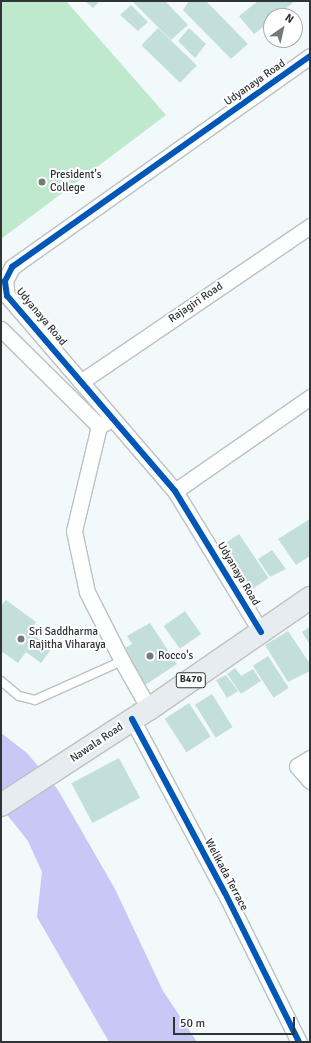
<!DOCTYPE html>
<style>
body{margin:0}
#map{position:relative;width:311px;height:1043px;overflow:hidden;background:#f2f9fa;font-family:Signika,sans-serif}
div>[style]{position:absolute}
.green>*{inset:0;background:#bee9cc}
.water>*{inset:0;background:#c6c8f6}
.building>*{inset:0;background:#c3dfdc;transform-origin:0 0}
.roads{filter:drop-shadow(1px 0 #bdc1c2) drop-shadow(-1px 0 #bdc1c2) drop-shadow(0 1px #bdc1c2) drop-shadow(0 -1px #bdc1c2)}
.lane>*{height:8px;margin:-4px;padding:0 4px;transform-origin:4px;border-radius:4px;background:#fdfefe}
.street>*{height:15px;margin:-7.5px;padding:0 7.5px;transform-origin:7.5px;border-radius:7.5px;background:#fdfefe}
.primary>*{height:22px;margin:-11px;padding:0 11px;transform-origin:11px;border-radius:11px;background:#e7ecf1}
.cycleway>*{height:6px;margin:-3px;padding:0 3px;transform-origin:3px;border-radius:3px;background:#0057b8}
.dots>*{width:11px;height:11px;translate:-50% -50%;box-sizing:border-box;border:2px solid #fff;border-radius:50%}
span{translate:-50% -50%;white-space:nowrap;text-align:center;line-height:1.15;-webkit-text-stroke:4px #fff;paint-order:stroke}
.shield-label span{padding:1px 3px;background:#fff;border:1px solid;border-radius:3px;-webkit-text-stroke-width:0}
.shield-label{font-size:10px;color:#303435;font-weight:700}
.street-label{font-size:11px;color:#303435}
.poi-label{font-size:11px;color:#303435}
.left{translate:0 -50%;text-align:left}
.frame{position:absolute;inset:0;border:2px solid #303435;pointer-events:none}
.north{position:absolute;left:263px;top:8px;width:40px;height:40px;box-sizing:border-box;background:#fff;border:1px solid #acaeae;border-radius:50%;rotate:34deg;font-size:11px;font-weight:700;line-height:16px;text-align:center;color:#303435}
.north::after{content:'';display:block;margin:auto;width:14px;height:18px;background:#74797a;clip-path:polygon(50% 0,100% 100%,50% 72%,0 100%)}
.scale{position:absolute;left:173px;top:1017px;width:122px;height:18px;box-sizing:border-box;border:2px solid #303435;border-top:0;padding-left:5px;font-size:12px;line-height:14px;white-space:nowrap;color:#303435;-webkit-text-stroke:3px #fff;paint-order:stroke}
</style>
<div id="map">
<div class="green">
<i style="clip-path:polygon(1px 1px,66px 1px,166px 115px,1px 239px)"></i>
</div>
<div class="water">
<i style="clip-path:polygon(1px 733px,27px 753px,58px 790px,115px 889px,163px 991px,197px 1042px,109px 1042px,37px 917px,42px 872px,28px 841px,1px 807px)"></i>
</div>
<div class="building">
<i style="clip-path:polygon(85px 1px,100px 1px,93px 8px)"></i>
<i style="clip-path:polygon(132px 1px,165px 1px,188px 25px,171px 40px)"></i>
<i style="clip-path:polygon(189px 1px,206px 1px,248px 44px,231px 59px,183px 10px)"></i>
<i style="clip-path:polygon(258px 1px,295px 1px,277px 16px,271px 16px,271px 21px,254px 34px,239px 16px)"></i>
<i style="clip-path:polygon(131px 5px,148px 22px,138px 31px,120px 15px)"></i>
<i style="left:158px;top:28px;width:54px;height:24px;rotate:44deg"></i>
<i style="clip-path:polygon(189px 28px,206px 44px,195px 58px,178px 41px)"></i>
<i style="clip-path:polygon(310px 519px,310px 556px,296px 565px,278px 539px)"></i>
<i style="left:239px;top:534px;width:53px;height:25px;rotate:56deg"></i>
<i style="clip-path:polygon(272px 550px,286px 569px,270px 577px,258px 559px)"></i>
<i style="clip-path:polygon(6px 600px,36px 622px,28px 631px,52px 648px,41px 663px,26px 652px,18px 663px,1px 651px,1px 606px)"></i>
<i style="left:185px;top:611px;width:28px;height:26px;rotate:55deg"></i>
<i style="clip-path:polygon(150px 623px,177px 664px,145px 685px,125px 648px,132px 644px,127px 636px)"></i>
<i style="clip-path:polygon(310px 627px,310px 645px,302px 632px)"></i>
<i style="clip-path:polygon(288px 631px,310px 664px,310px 671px,288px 682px,265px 645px)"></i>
<i style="left:268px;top:656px;width:38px;height:18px;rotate:57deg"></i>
<i style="clip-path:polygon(235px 668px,241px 676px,253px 669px,261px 681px,241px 694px,227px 674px)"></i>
<i style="clip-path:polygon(226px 675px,238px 691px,227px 698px,216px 680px)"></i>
<i style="left:212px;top:694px;width:39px;height:20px;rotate:58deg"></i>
<i style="left:189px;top:703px;width:40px;height:29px;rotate:57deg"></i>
<i style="left:119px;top:758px;width:45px;height:54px;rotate:62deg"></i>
</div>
<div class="roads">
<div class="lane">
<i style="left:1px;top:681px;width:23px;rotate:40deg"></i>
<i style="left:19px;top:696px;width:16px;rotate:14deg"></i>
<i style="left:35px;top:700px;width:95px;rotate:-24.1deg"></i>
</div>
<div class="street">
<i style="left:1px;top:329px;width:138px;rotate:44.7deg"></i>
<i style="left:99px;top:426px;width:9px;rotate:-27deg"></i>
<i style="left:82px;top:381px;width:276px;rotate:-34.2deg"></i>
<i style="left:99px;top:426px;width:108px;rotate:103.4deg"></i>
<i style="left:74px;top:531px;width:62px;rotate:78deg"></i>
<i style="left:87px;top:592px;width:77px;rotate:63.1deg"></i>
<i style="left:122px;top:661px;width:55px;rotate:60.6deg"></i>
<i style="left:175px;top:491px;width:165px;rotate:-34.8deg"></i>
<i style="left:261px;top:632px;width:165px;rotate:-121.4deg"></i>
<i style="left:175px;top:491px;width:257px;rotate:-130.7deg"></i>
<i style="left:7px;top:296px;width:15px;rotate:-98deg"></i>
<i style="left:5px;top:281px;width:16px;rotate:-63deg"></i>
<i style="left:12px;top:267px;width:365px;rotate:-35.3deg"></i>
<i style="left:132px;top:719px;width:197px;rotate:61.9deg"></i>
<i style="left:225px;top:893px;width:166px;rotate:63.6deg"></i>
<i style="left:310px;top:758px;width:15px;rotate:148deg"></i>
<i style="left:297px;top:766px;width:20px;rotate:49deg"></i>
</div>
<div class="primary">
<i style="left:1px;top:805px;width:176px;rotate:-33deg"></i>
<i style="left:149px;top:709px;width:196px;rotate:-34.6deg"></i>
</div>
</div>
<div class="cycleway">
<i style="left:261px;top:632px;width:165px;rotate:-121.4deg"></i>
<i style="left:175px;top:491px;width:257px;rotate:-130.7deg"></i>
<i style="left:7px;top:296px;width:15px;rotate:-98deg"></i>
<i style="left:5px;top:281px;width:16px;rotate:-63deg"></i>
<i style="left:12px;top:267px;width:365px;rotate:-35.3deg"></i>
<i style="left:132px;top:719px;width:197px;rotate:61.9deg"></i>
<i style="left:225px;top:893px;width:166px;rotate:63.6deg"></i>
</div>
<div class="dots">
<i style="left:42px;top:182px;background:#74797a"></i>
<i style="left:21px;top:639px;background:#74797a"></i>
<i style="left:150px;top:656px;background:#74797a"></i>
</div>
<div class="shield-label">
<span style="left:191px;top:680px">B470</span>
</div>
<div class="street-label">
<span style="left:255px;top:83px;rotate:-35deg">Udyanaya Road</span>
<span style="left:196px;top:303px;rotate:-34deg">Rajagiri Road</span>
<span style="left:41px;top:317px;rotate:50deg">Udyanaya Road</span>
<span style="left:238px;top:574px;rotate:59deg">Udyanaya Road</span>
<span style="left:97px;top:743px;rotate:-34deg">Nawala Road</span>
<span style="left:226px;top:875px;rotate:62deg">Welikada Terrace</span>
</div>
<div class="poi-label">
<span class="left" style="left:50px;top:182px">President's<br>College</span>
<span class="left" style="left:29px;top:639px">Sri Saddharma<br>Rajitha Viharaya</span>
<span class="left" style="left:158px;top:656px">Rocco's</span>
</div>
<div class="frame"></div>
<div class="north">N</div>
<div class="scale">50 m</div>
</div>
